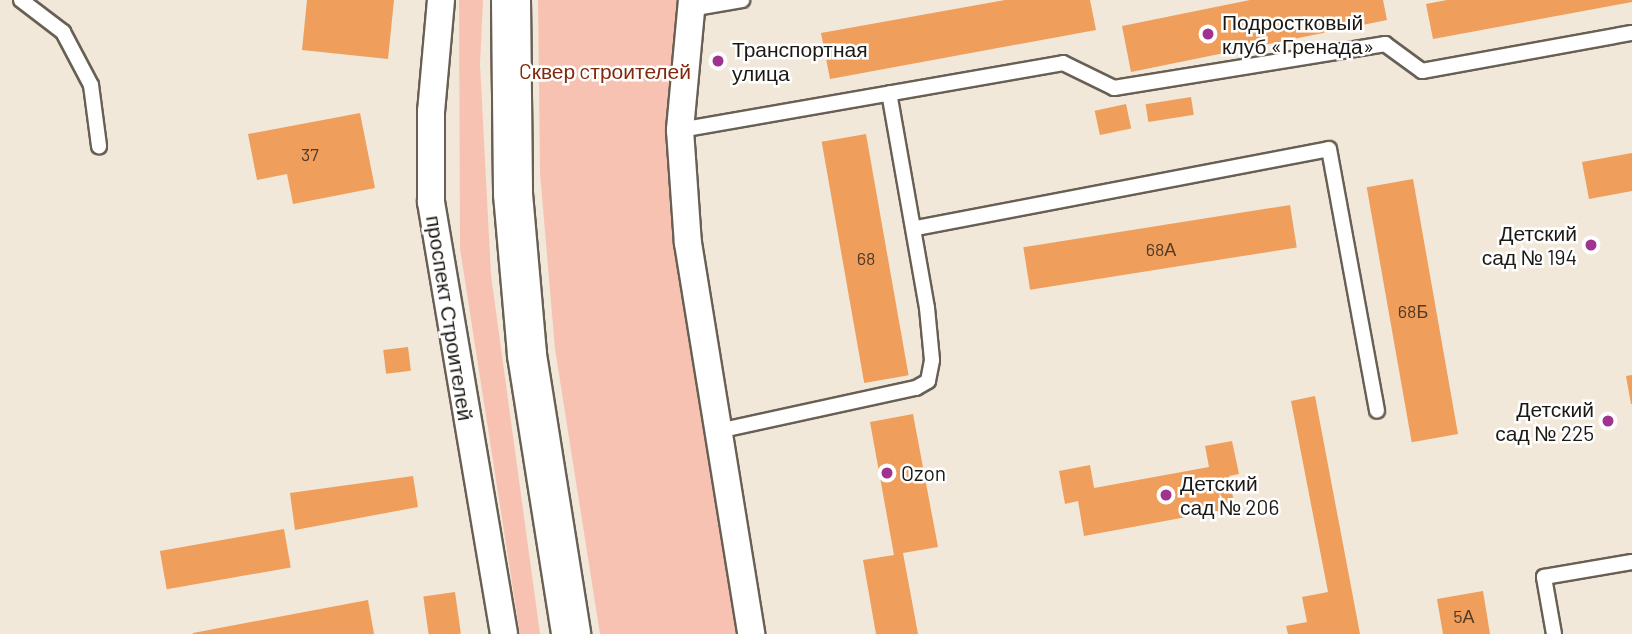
<!DOCTYPE html>
<meta charset="utf-8">
<style>
body{margin:0}
#map{position:relative;width:1632px;height:634px;overflow:hidden;background:#f1e8d9;font-family:Barlow,sans-serif}
div>[style]{position:absolute}
.green>*{inset:0;background:#f8c2b2}
.building>*{inset:0;background:#ef9e5c;transform-origin:0 0}
.roads{filter:drop-shadow(2px 0 #686054) drop-shadow(-2px 0 #686054) drop-shadow(0 2px #686054) drop-shadow(0 -2px #686054)}
.lane>*{height:14px;margin:-7px;padding:0 7px;transform-origin:7px;border-radius:7px;background:#fff}
.street>*{height:26px;margin:-13px;padding:0 13px;transform-origin:13px;border-radius:13px;background:#fff}
.primary>*{height:38px;margin:-19px;padding:0 19px;transform-origin:19px;border-radius:19px;background:#fff}
.dots>*{width:19px;height:19px;translate:-50% -50%;box-sizing:border-box;border:4px solid #fff;border-radius:50%}
span{translate:-50% -50%;white-space:nowrap;text-align:center;line-height:1.15;-webkit-text-stroke:5px #fff;paint-order:stroke}
.number-label{font-size:18px;color:#513a26}
.number-label span{-webkit-text-stroke-width:0}
.poi-label{font-size:21px;color:#1c1914}
.left{translate:0 -50%;text-align:left}
.right{translate:-100% -50%;text-align:right}
.park-label{font-size:21px;color:#80290c}
.street-label{font-size:21px;color:#1c1914}
</style>
<div id="map">
<div class="green">
<i style="clip-path:polygon(459px 0,483px 0,480px 64px,491px 275px,540px 634px,520px 634px,460px 249px)"></i>
<i style="clip-path:polygon(538px 0,681px 0,688px 320px,737px 634px,600px 634px,555px 349px,540px 173px)"></i>
</div>
<div class="building">
<i style="clip-path:polygon(307px 0,394px 0,388px 59px,302px 50px)"></i>
<i style="clip-path:polygon(1005px 0,1090px 0,1096px 30px,830px 79px,821px 33px)"></i>
<i style="clip-path:polygon(1250px 0,1383px 0,1387px 20px,1131px 72px,1122px 26px)"></i>
<i style="clip-path:polygon(1447px 0,1632px 0,1632px 2px,1433px 39px,1426px 4px)"></i>
<i style="left:1191px;top:97px;width:18px;height:46px;rotate:81deg"></i>
<i style="left:1126px;top:104px;width:25px;height:32px;rotate:78deg"></i>
<i style="clip-path:polygon(360px 113px,375px 188px,293px 204px,287px 174px,257px 180px,248px 134px)"></i>
<i style="left:866px;top:134px;width:245px;height:45px;rotate:80deg"></i>
<i style="clip-path:polygon(1632px 153px,1632px 191px,1589px 199px,1582px 162px)"></i>
<i style="left:1413px;top:179px;width:259px;height:47px;rotate:80deg"></i>
<i style="left:1290px;top:205px;width:43px;height:270px;rotate:81deg"></i>
<i style="left:408px;top:347px;width:24px;height:25px;rotate:83deg"></i>
<i style="clip-path:polygon(1632px 375px,1632px 404px,1631px 404px,1626px 376px)"></i>
<i style="clip-path:polygon(1315px 396px,1360px 634px,1288px 634px,1286px 626px,1307px 622px,1302px 597px,1328px 592px,1291px 401px)"></i>
<i style="clip-path:polygon(913px 414px,938px 547px,903px 553px,918px 634px,876px 634px,863px 560px,894px 555px,870px 422px)"></i>
<i style="clip-path:polygon(1232px 441px,1239px 474px,1229px 476px,1235px 508px,1084px 536px,1078px 501px,1065px 504px,1059px 471px,1090px 465px,1094px 488px,1209px 467px,1205px 446px)"></i>
<i style="clip-path:polygon(413px 476px,418px 507px,295px 530px,290px 493px)"></i>
<i style="left:284px;top:529px;width:39px;height:126px;rotate:80deg"></i>
<i style="clip-path:polygon(1483px 591px,1490px 634px,1443px 634px,1437px 599px)"></i>
<i style="left:455px;top:592px;width:42px;height:32px;rotate:82deg"></i>
<i style="clip-path:polygon(368px 600px,374px 634px,193px 634px,193px 633px)"></i>
</div>
<div class="roads">
<div class="lane">
<i style="left:21px;top:0;width:53px;rotate:37.3deg"></i>
<i style="left:63px;top:32px;width:60px;rotate:62.2deg"></i>
<i style="left:91px;top:85px;width:62px;rotate:82.5deg"></i>
<i style="left:691px;top:9px;width:52px;rotate:-10deg"></i>
<i style="left:680px;top:130px;width:389px;rotate:-9.9deg"></i>
<i style="left:1063px;top:63px;width:57px;rotate:26.1deg"></i>
<i style="left:1114px;top:88px;width:275px;rotate:-9.2deg"></i>
<i style="left:1385px;top:44px;width:46px;rotate:36.1deg"></i>
<i style="left:1422px;top:71px;width:213px;rotate:-10.3deg"></i>
<i style="left:916px;top:228px;width:420px;rotate:-10.8deg"></i>
<i style="left:1329px;top:149px;width:266px;rotate:79.6deg"></i>
<i style="left:718px;top:431px;width:203px;rotate:-12.3deg"></i>
<i style="left:916px;top:388px;width:14px;rotate:-30deg"></i>
<i style="left:928px;top:381px;width:21px;rotate:-79deg"></i>
<i style="left:932px;top:360px;width:52px;rotate:-95.5deg"></i>
<i style="left:927px;top:308px;width:218px;rotate:-100deg"></i>
<i style="left:1554px;top:634px;width:58px;rotate:-100deg"></i>
<i style="left:1544px;top:577px;width:89px;rotate:-9.7deg"></i>
</div>
<div class="street">
<i style="left:441px;top:0;width:111px;rotate:95.1deg"></i>
<i style="left:431px;top:111px;width:91px;rotate:90deg"></i>
<i style="left:431px;top:202px;width:438px;rotate:80.4deg"></i>
<i style="left:692px;top:0;width:131px;rotate:95.3deg"></i>
<i style="left:680px;top:130px;width:113px;rotate:86deg"></i>
<i style="left:688px;top:243px;width:396px;rotate:80.8deg"></i>
</div>
<div class="primary">
<i style="left:511px;top:0;width:194px;rotate:89.4deg"></i>
<i style="left:513px;top:194px;width:162px;rotate:85deg"></i>
<i style="left:527px;top:355px;width:282px;rotate:81deg"></i>
</div>
</div>
<div class="dots">
<i style="left:1208px;top:34px;background:#a03290"></i>
<i style="left:718px;top:61px;background:#a03290"></i>
<i style="left:1591px;top:245px;background:#a03290"></i>
<i style="left:1608px;top:421px;background:#a03290"></i>
<i style="left:887px;top:473px;background:#a03290"></i>
<i style="left:1166px;top:495px;background:#a03290"></i>
</div>
<div class="number-label">
<span style="left:310px;top:154px">37</span>
<span style="left:1161px;top:249px">68А</span>
<span style="left:866px;top:258px">68</span>
<span style="left:1413px;top:311px">68Б</span>
<span style="left:1464px;top:616px">5А</span>
</div>
<div class="poi-label">
<span class="left" style="left:1222px;top:34px">Подростковый<br>клуб «Гренада»</span>
<span class="left" style="left:732px;top:61px">Транспортная<br>улица</span>
<span class="right" style="left:1577px;top:245px">Детский<br>сад № 194</span>
<span class="right" style="left:1594px;top:421px">Детский<br>сад № 225</span>
<span class="left" style="left:901px;top:473px">Ozon</span>
<span class="left" style="left:1180px;top:495px">Детский<br>сад № 206</span>
</div>
<div class="park-label">
<span style="left:605px;top:71px">Cквер cтроителей</span>
</div>
<div class="street-label">
<span style="left:450px;top:318px;rotate:81deg">проспект Строителей</span>
</div>
</div>
